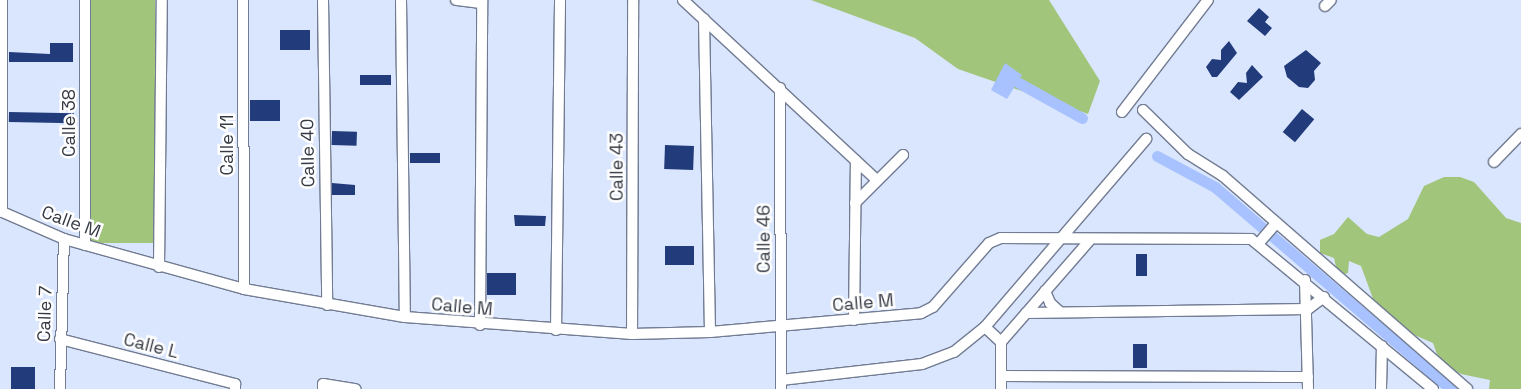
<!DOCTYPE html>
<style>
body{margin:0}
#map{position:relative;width:1521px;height:389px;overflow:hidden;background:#dae6fe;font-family:"Space Grotesk",sans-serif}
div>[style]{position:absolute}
.green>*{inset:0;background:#a1c57a;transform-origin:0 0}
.water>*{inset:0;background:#a7c2ff}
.canal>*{height:11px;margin:-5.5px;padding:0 5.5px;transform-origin:5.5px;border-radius:5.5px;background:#a7c2ff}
.building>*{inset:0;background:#223b7b;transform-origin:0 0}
.roads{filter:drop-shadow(1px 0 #727c92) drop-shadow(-1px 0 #727c92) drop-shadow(0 1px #727c92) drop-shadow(0 -1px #727c92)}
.street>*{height:10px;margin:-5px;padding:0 5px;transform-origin:5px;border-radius:5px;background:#fff}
span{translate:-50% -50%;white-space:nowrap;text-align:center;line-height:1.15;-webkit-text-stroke:5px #fff;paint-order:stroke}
.street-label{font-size:18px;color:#353a44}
</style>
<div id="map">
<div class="green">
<i style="left:91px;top:0;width:64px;height:243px"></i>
<i style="clip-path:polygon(811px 0,1049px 0,1100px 81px,1088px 114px,958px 69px,915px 38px)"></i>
<i style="clip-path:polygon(1460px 177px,1474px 182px,1506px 218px,1521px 223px,1521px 389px,1489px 389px,1490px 380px,1461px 374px,1440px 363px,1433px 343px,1412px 334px,1387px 337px,1361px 266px,1349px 261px,1348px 273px,1338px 276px,1334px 258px,1320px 253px,1320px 240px,1334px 234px,1348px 217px,1367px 234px,1379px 237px,1408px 219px,1424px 186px,1444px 177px)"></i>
</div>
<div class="water">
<i style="clip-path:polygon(1005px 63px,1022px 75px,1007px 99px,991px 90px)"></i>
</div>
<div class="canal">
<i style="left:1019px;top:83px;width:72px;rotate:29.1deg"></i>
<i style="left:1157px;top:156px;width:66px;rotate:28.1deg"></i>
<i style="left:1215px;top:187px;width:311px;rotate:40.6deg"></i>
</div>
<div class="building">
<i style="clip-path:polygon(1259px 8px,1269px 17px,1265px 22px,1272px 28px,1265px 36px,1247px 21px)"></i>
<i style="left:280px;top:30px;width:30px;height:20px"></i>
<i style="clip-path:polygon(1229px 41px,1237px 53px,1217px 77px,1212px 77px,1206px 67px,1212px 59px,1221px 60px,1221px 50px)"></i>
<i style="clip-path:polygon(50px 43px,73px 43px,73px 62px,9px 62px,9px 52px,50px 54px)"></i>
<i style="clip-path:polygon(1306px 50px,1321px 63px,1314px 71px,1315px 80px,1308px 88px,1299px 87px,1287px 77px,1284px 66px)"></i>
<i style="clip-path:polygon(1252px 65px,1263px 77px,1239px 100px,1230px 92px,1238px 82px,1247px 83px,1246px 73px)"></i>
<i style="left:360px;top:75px;width:31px;height:10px"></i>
<i style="left:280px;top:100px;width:21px;height:30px;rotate:90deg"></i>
<i style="left:1302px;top:109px;width:16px;height:30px;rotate:40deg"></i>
<i style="left:9px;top:112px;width:65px;height:10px;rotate:1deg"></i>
<i style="left:332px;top:131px;width:25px;height:14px;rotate:2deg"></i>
<i style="left:665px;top:145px;width:29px;height:24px;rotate:2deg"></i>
<i style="left:410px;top:153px;width:30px;height:10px"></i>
<i style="clip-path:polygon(332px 183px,355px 185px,355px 195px,332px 195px)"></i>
<i style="clip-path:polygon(514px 215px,546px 216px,545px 226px,515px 226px)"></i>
<i style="left:665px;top:246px;width:29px;height:19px"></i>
<i style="left:1136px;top:254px;width:11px;height:22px"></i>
<i style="left:487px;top:273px;width:29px;height:22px"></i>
<i style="left:1133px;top:344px;width:14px;height:24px"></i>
<i style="left:11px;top:367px;width:24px;height:22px"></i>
</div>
<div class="roads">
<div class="street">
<i style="left:2px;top:0;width:212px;rotate:90deg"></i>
<i style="left:85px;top:0;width:245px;rotate:90deg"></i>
<i style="left:243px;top:0;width:289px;rotate:89.8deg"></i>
<i style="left:323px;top:0;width:305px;rotate:89.2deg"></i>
<i style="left:401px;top:0;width:317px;rotate:89.3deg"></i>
<i style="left:456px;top:0;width:26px;rotate:7deg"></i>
<i style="left:683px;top:0;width:265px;rotate:42.9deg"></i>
<i style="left:1325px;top:6px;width:8px;rotate:-45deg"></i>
<i style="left:704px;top:19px;width:313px;rotate:88.9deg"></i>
<i style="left:780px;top:88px;width:301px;rotate:89.8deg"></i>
<i style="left:1143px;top:110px;width:63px;rotate:44.4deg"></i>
<i style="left:1188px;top:154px;width:41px;rotate:32.2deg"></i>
<i style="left:1223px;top:176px;width:324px;rotate:41.1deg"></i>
<i style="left:1122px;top:112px;width:141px;rotate:-52.5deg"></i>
<i style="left:1494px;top:162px;width:39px;rotate:-46deg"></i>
<i style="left:855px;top:203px;width:68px;rotate:-45deg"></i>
<i style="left:0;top:211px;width:70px;rotate:23.6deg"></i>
<i style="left:64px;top:239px;width:187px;rotate:15.5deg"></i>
<i style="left:244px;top:289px;width:163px;rotate:9.9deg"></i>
<i style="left:405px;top:317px;width:228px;rotate:4.3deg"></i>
<i style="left:632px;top:334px;width:78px;rotate:-1.5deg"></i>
<i style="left:710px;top:332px;width:212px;rotate:-5.1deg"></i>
<i style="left:921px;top:313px;width:13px;rotate:-27deg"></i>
<i style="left:933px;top:307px;width:85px;rotate:-48.8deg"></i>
<i style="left:989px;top:243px;width:13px;rotate:-23deg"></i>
<i style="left:1001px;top:238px;width:250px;rotate:0.2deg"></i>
<i style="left:1251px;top:239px;width:236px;rotate:39.5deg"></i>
<i style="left:1258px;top:244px;width:28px;rotate:-49deg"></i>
<i style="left:159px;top:267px;width:267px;rotate:-89.4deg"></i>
<i style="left:1305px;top:280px;width:109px;rotate:88.4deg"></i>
<i style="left:1045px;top:291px;width:13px;rotate:67deg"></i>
<i style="left:1050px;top:303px;width:13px;rotate:42deg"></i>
<i style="left:1026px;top:313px;width:282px;rotate:-0.8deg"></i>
<i style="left:1308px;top:309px;width:20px;rotate:-37deg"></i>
<i style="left:854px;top:320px;width:159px;rotate:-89.3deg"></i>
<i style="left:480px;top:325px;width:325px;rotate:-89.6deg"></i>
<i style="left:985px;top:327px;width:22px;rotate:43deg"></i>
<i style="left:556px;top:330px;width:330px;rotate:-89.3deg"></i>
<i style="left:632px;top:334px;width:334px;rotate:-89.8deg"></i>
<i style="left:60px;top:339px;width:181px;rotate:14.4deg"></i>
<i style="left:235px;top:384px;width:5px;rotate:90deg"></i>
<i style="left:1001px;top:376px;width:307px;rotate:0.2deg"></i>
<i style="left:781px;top:380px;width:142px;rotate:-6.5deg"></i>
<i style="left:922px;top:364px;width:34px;rotate:-21deg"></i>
<i style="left:954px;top:352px;width:40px;rotate:-39deg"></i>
<i style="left:985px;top:327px;width:248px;rotate:-49.4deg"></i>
<i style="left:60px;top:389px;width:150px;rotate:-88.5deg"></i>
<i style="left:323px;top:389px;width:5px;rotate:-90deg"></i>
<i style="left:323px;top:384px;width:33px;rotate:9deg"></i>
<i style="left:1001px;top:389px;width:47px;rotate:-90deg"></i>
<i style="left:1001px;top:342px;width:134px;rotate:-48.9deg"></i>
<i style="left:1381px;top:389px;width:43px;rotate:-88.7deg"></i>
</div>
</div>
<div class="street-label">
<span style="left:69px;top:123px;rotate:-90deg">Calle 38</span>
<span style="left:227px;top:145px;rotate:-90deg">Calle 11</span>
<span style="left:308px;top:153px;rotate:-91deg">Calle 40</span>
<span style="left:617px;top:167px;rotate:-90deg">Calle 43</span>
<span style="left:71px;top:222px;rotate:20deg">Calle M</span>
<span style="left:764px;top:239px;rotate:-90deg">Calle 46</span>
<span style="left:863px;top:303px;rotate:-5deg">Calle M</span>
<span style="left:462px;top:307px;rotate:5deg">Calle M</span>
<span style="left:45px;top:314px;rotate:-88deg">Calle 7</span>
<span style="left:151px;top:346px;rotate:14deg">Calle L</span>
</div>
</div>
